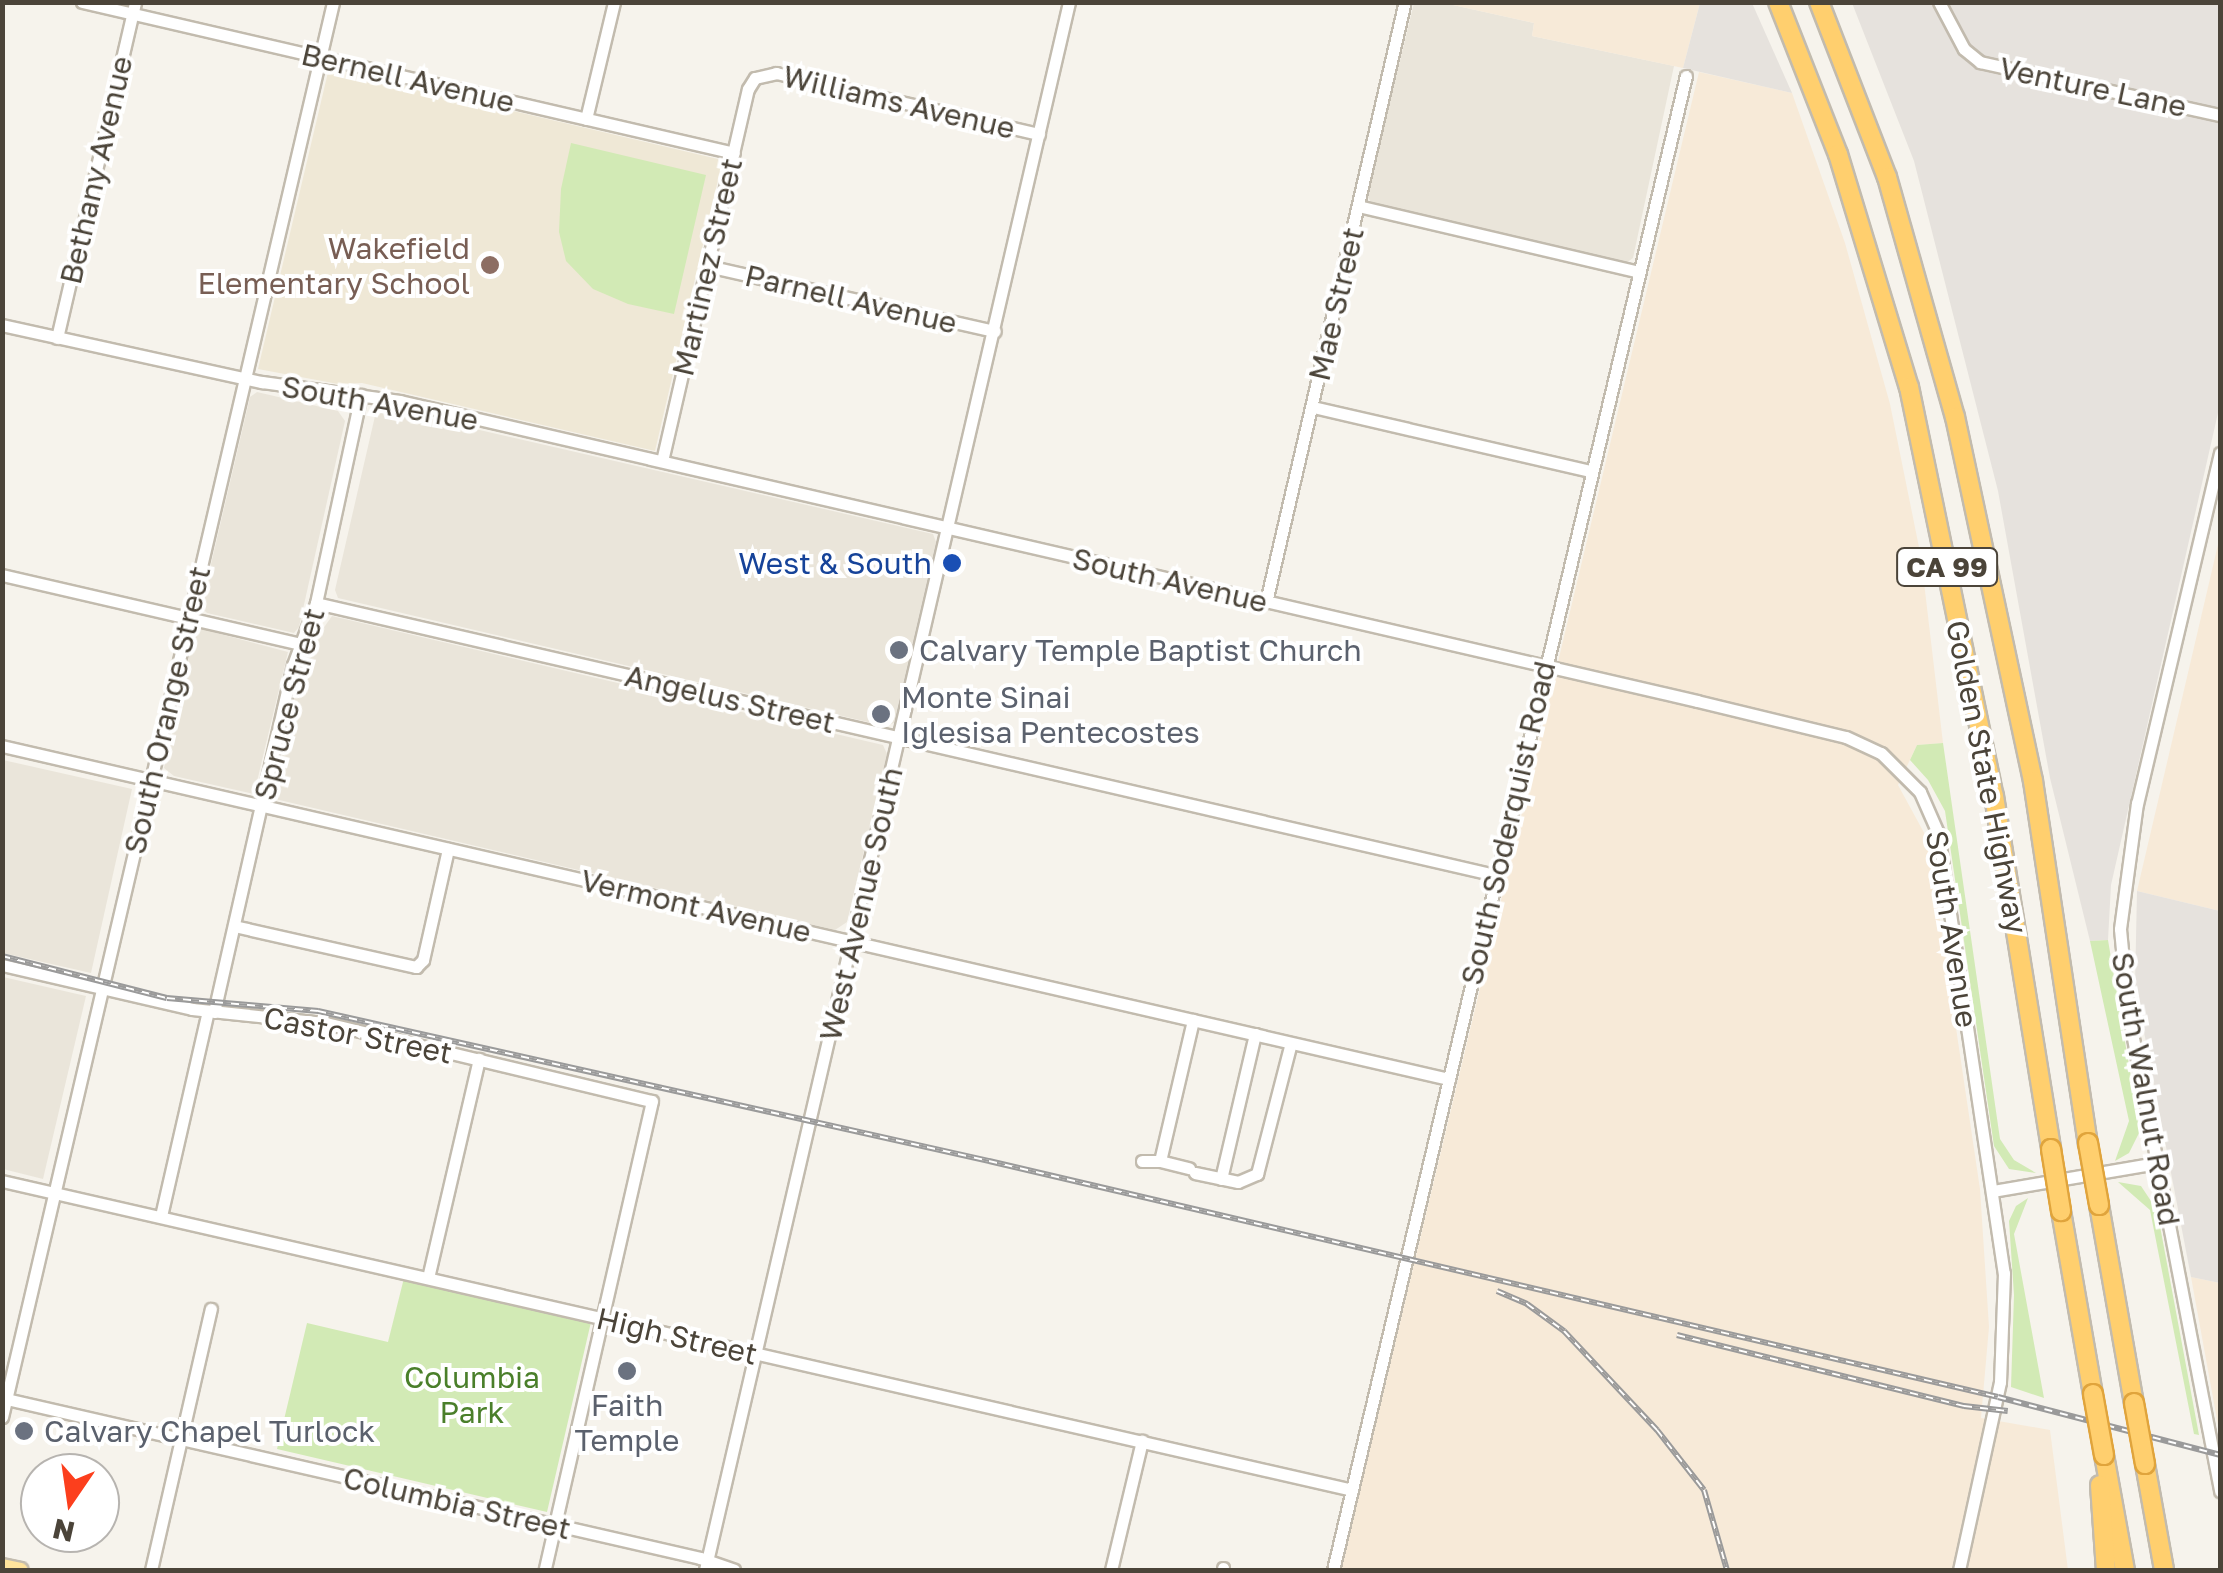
<!DOCTYPE html>
<style>
body{margin:0}
#map{position:relative;width:2223px;height:1573px;overflow:hidden;background:#f6f3ec;font-family:"Golos Text",sans-serif}
div>[style]{position:absolute}
.residential>*{inset:0;background:#eae5da}
.commercial>*{inset:0;background:#f7ead8}
.industrial>*{inset:0;background:#e6e2dd}
.education>*{inset:0;background:#efe8d6}
.green>*{inset:0;background:#d2eab5}
.roads{filter:drop-shadow(2px 0 #c2bbae) drop-shadow(-2px 0 #c2bbae) drop-shadow(0 2px #c2bbae) drop-shadow(0 -2px #c2bbae)}
.minor>*{height:11px;margin:-5.5px;padding:0 5.5px;transform-origin:5.5px;border-radius:5.5px;background:#fff}
.major>*{height:14px;margin:-7px;padding:0 7px;transform-origin:7px;border-radius:7px;background:#ffe39c}
.highway>*{height:18px;margin:-9px;padding:0 9px;transform-origin:9px;border-radius:9px;background:#ffcf6e}
.rail>*{height:6px;margin-top:-3px;transform-origin:0;background:repeating-linear-gradient(90deg,#fff 0 8px,#9a9a9a 0 16px);box-sizing:border-box;border-block:2px solid #9a9a9a}
.bridges{filter:drop-shadow(2px 0 #e0a43c) drop-shadow(-2px 0 #e0a43c) drop-shadow(0 2px #e0a43c) drop-shadow(0 -2px #e0a43c)}
.highway-bridge>*{height:18px;margin:-9px;padding:0 9px;transform-origin:9px;border-radius:9px;background:#ffcf6e}
.dots>*{width:28px;height:28px;translate:-50% -50%;box-sizing:border-box;border:5px solid #fff;border-radius:50%}
span{translate:-50% -50%;white-space:nowrap;text-align:center;line-height:1.15;-webkit-text-stroke:8px #fff;paint-order:stroke}
.shield-label span{padding:2px 8px;background:#fff;border:2px solid;border-radius:8px;-webkit-text-stroke-width:0}
.shield-label{font-size:28px;color:#4b4439;font-weight:700}
.street-label{font-size:30px;color:#4b4439}
.education-label{font-size:30px;color:#785e54}
.right{translate:-100% -50%;text-align:right}
.transit-label{font-size:30px;color:#164399}
.worship-label{font-size:30px;color:#5b616d}
.left{translate:0 -50%;text-align:left}
.park-label{font-size:30px;color:#4a7f2a}
.frame{position:absolute;inset:0;border:5px solid #4b4439;pointer-events:none}
.north{position:absolute;left:20px;top:1453px;width:100px;height:100px;box-sizing:border-box;background:#fff;border:2px solid #b7b4b0;border-radius:50%;rotate:193deg;font-size:28px;font-weight:700;line-height:40px;text-align:center;color:#4b4439}
.north::after{content:'';display:block;margin:auto;width:35px;height:45px;background:#fc3f1d;clip-path:polygon(50% 0,100% 100%,50% 72%,0 100%)}
</style>
<div id="map">
<div class="residential">
<i style="clip-path:polygon(1414px 3px,1444px 3px,1534px 23px,1532px 36px,1674px 66px,1633px 258px,1626px 263px,1371px 202px,1367px 196px)"></i>
<i style="clip-path:polygon(257px 392px,338px 411px,345px 421px,299px 627px,294px 633px,207px 613px,201px 607px,250px 397px)"></i>
<i style="clip-path:polygon(384px 408px,933px 534px,936px 542px,894px 723px,885px 726px,338px 598px,335px 590px,375px 416px)"></i>
<i style="clip-path:polygon(332px 616px,883px 745px,887px 754px,847px 922px,835px 930px,275px 799px,272px 792px,303px 657px)"></i>
<i style="clip-path:polygon(202px 629px,288px 652px,254px 794px,174px 776px,164px 768px,194px 634px)"></i>
<i style="clip-path:polygon(3px 760px,132px 789px,91px 973px,3px 953px)"></i>
<i style="clip-path:polygon(3px 977px,86px 996px,43px 1179px,3px 1169px)"></i>
</div>
<div class="commercial">
<i style="clip-path:polygon(1444px 3px,1700px 3px,1683px 68px,1532px 36px,1534px 23px)"></i>
<i style="clip-path:polygon(1699px 72px,1792px 93px,1845px 243px,1890px 404px,1921px 557px,1943px 743px,1917px 745px,1898px 785px,1928px 840px,1980px 1189px,1989px 1327px,1981px 1418px,2050px 1430px,2068px 1570px,1341px 1570px)"></i>
<i style="clip-path:polygon(2220px 536px,2220px 911px,2137px 891px)"></i>
<i style="clip-path:polygon(2191px 1277px,2220px 1283px,2220px 1436px)"></i>
</div>
<div class="industrial">
<i style="clip-path:polygon(1700px 3px,1752px 3px,1792px 93px,1683px 68px)"></i>
<i style="clip-path:polygon(1852px 3px,2220px 3px,2220px 404px,2111px 885px,2108px 940px,2090px 941px,2050px 778px,1998px 491px,1914px 161px)"></i>
<i style="clip-path:polygon(2137px 891px,2220px 911px,2220px 1283px,2191px 1277px,2135px 985px)"></i>
</div>
<div class="education">
<i style="clip-path:polygon(329px 68px,718px 159px,721px 167px,655px 451px,362px 383px,338px 384px,258px 369px)"></i>
</div>
<div class="green">
<i style="clip-path:polygon(571px 143px,706px 175px,674px 314px,628px 304px,593px 289px,566px 261px,559px 232px,561px 189px)"></i>
<i style="clip-path:polygon(1943px 743px,2000px 1139px,2014px 1160px,2036px 1173px,2009px 1169px,1994px 1146px,1945px 811px,1928px 780px,1910px 760px,1917px 745px)"></i>
<i style="clip-path:polygon(2108px 940px,2140px 1131px,2129px 1153px,2115px 1161px,2129px 1121px,2090px 941px)"></i>
<i style="clip-path:polygon(2118px 1182px,2141px 1186px,2157px 1210px,2199px 1435px,2194px 1434px,2150px 1210px)"></i>
<i style="clip-path:polygon(2028px 1198px,2014px 1234px,2044px 1398px,2011px 1387px,2014px 1295px,2009px 1221px,2016px 1206px)"></i>
<i style="clip-path:polygon(404px 1278px,591px 1322px,547px 1512px,277px 1449px,307px 1323px,388px 1342px)"></i>
</div>
<div class="roads">
<div class="minor">
<i style="left:82px;top:2px;width:669px;rotate:13.04deg"></i>
<i style="left:1939px;top:2px;width:53px;rotate:62deg"></i>
<i style="left:1964px;top:49px;width:21px;rotate:39deg"></i>
<i style="left:1980px;top:62px;width:246px;rotate:12.5deg"></i>
<i style="left:586px;top:119px;width:120px;rotate:-76.5deg"></i>
<i style="left:1358px;top:206px;width:289px;rotate:13.2deg"></i>
<i style="left:708px;top:266px;width:294px;rotate:12.8deg"></i>
<i style="left:2px;top:325px;width:266px;rotate:12.4deg"></i>
<i style="left:262px;top:382px;width:139px;rotate:7.8deg"></i>
<i style="left:400px;top:401px;width:1331px;rotate:13.02deg"></i>
<i style="left:1697px;top:701px;width:153px;rotate:13.6deg"></i>
<i style="left:1846px;top:737px;width:38px;rotate:25deg"></i>
<i style="left:1881px;top:753px;width:55px;rotate:45deg"></i>
<i style="left:1920px;top:792px;width:45px;rotate:66.3deg"></i>
<i style="left:1938px;top:833px;width:445px;rotate:81.5deg"></i>
<i style="left:2004px;top:1273px;width:109px;rotate:92.1deg"></i>
<i style="left:2000px;top:1382px;width:192px;rotate:102.3deg"></i>
<i style="left:57px;top:338px;width:345px;rotate:-76.9deg"></i>
<i style="left:1313px;top:407px;width:285px;rotate:13deg"></i>
<i style="left:2220px;top:453px;width:360px;rotate:103.3deg"></i>
<i style="left:2137px;top:803px;width:127px;rotate:97.7deg"></i>
<i style="left:2120px;top:929px;width:83px;rotate:84.5deg"></i>
<i style="left:2128px;top:1012px;width:488px;rotate:79.1deg"></i>
<i style="left:662px;top:461px;width:382px;rotate:-77deg"></i>
<i style="left:748px;top:89px;width:13px;rotate:-58deg"></i>
<i style="left:755px;top:78px;width:22px;rotate:-13deg"></i>
<i style="left:776px;top:73px;width:270px;rotate:13.1deg"></i>
<i style="left:2px;top:575px;width:306px;rotate:13deg"></i>
<i style="left:1266px;top:602px;width:613px;rotate:-76.98deg"></i>
<i style="left:316px;top:603px;width:1210px;rotate:12.99deg"></i>
<i style="left:2px;top:746px;width:1485px;rotate:12.96deg"></i>
<i style="left:234px;top:926px;width:187px;rotate:12.7deg"></i>
<i style="left:416px;top:967px;width:10px;rotate:-45deg"></i>
<i style="left:423px;top:960px;width:114px;rotate:-77.3deg"></i>
<i style="left:2px;top:965px;width:195px;rotate:13deg"></i>
<i style="left:192px;top:1009px;width:135px;rotate:6deg"></i>
<i style="left:326px;top:1023px;width:335px;rotate:13.5deg"></i>
<i style="left:652px;top:1101px;width:481px;rotate:102.9deg"></i>
<i style="left:214px;top:1012px;width:356px;rotate:-77.2deg"></i>
<i style="left:293px;top:665px;width:66px;rotate:-69.6deg"></i>
<i style="left:316px;top:603px;width:213px;rotate:-77.8deg"></i>
<i style="left:1142px;top:1161px;width:18px"></i>
<i style="left:1160px;top:1161px;width:145px;rotate:-76.8deg"></i>
<i style="left:1160px;top:1161px;width:30px;rotate:14deg"></i>
<i style="left:1195px;top:1173px;width:44px;rotate:11.8deg"></i>
<i style="left:1238px;top:1182px;width:21px;rotate:-23deg"></i>
<i style="left:1257px;top:1174px;width:135px;rotate:-75.5deg"></i>
<i style="left:1221px;top:1179px;width:149px;rotate:-76.8deg"></i>
<i style="left:2px;top:1181px;width:1385px;rotate:12.89deg"></i>
<i style="left:1993px;top:1191px;width:165px;rotate:-9.7deg"></i>
<i style="left:161px;top:1216px;width:210px;rotate:-77.1deg"></i>
<i style="left:428px;top:1278px;width:225px;rotate:-76.9deg"></i>
<i style="left:2px;top:1398px;width:716px;rotate:12.91deg"></i>
<i style="left:700px;top:1558px;width:36px;rotate:19deg"></i>
<i style="left:2px;top:1417px;width:1453px;rotate:-76.83deg"></i>
<i style="left:151px;top:1570px;width:268px;rotate:-77.1deg"></i>
<i style="left:705px;top:1570px;width:1610px;rotate:-76.93deg"></i>
<i style="left:1111px;top:1570px;width:133px;rotate:-76.5deg"></i>
<i style="left:1223px;top:1570px;width:2px;rotate:-90deg"></i>
<i style="left:1333px;top:1570px;width:1535px;rotate:-76.71deg"></i>
</div>
<div class="major">
<i style="left:2px;top:1566px;width:19px;rotate:12deg"></i>
</div>
<div class="highway">
<i style="left:1778px;top:2px;width:163px;rotate:68.5deg"></i>
<i style="left:1838px;top:154px;width:244px;rotate:73.1deg"></i>
<i style="left:1909px;top:387px;width:418px;rotate:78.3deg"></i>
<i style="left:1994px;top:796px;width:358px;rotate:80.8deg"></i>
<i style="left:1819px;top:2px;width:188px;rotate:68.8deg"></i>
<i style="left:1887px;top:177px;width:249px;rotate:74.2deg"></i>
<i style="left:1955px;top:417px;width:372px;rotate:77.9deg"></i>
<i style="left:2033px;top:781px;width:366px;rotate:81.4deg"></i>
<i style="left:2099px;top:1205px;width:201px;rotate:80deg"></i>
<i style="left:2061px;top:1211px;width:186px;rotate:80.1deg"></i>
<i style="left:2104px;top:1455px;width:117px;rotate:79.7deg"></i>
<i style="left:2145px;top:1464px;width:108px;rotate:79.8deg"></i>
<i style="left:2100px;top:1485px;width:85px;rotate:86deg"></i>
</div>
</div>
<div class="rail">
<i style="left:2px;top:956px;width:170px;rotate:14.3deg"></i>
<i style="left:167px;top:998px;width:152px;rotate:4.9deg"></i>
<i style="left:318px;top:1011px;width:688px;rotate:12.6deg"></i>
<i style="left:989px;top:1161px;width:1036px;rotate:13.16deg"></i>
<i style="left:1998px;top:1397px;width:229px;rotate:14.6deg"></i>
<i style="left:1497px;top:1291px;width:33px;rotate:23deg"></i>
<i style="left:1527px;top:1304px;width:46px;rotate:36.1deg"></i>
<i style="left:1564px;top:1331px;width:136px;rotate:46.8deg"></i>
<i style="left:1657px;top:1430px;width:76px;rotate:51.9deg"></i>
<i style="left:1704px;top:1490px;width:83px;rotate:74deg"></i>
<i style="left:1677px;top:1335px;width:296px;rotate:13.9deg"></i>
<i style="left:1964px;top:1406px;width:44px;rotate:6.5deg"></i>
</div>
<div class="bridges">
<div class="highway-bridge">
<i style="left:2088px;top:1143px;width:63px;rotate:79.9deg"></i>
<i style="left:2051px;top:1149px;width:63px;rotate:80.8deg"></i>
<i style="left:2093px;top:1394px;width:62px;rotate:79.8deg"></i>
<i style="left:2134px;top:1403px;width:62px;rotate:79.8deg"></i>
</div>
</div>
<div class="dots">
<i style="left:490px;top:265px;background:#8d6e63"></i>
<i style="left:952px;top:563px;background:#1a4fb4"></i>
<i style="left:899px;top:650px;background:#6b7280"></i>
<i style="left:881px;top:714px;background:#6b7280"></i>
<i style="left:627px;top:1371px;background:#6b7280"></i>
<i style="left:24px;top:1431px;background:#6b7280"></i>
</div>
<div class="shield-label">
<span style="left:1947px;top:567px">CA 99</span>
</div>
<div class="street-label">
<span style="left:408px;top:78px;rotate:13deg">Bernell Avenue</span>
<span style="left:2093px;top:87px;rotate:12deg">Venture Lane</span>
<span style="left:899px;top:102px;rotate:13deg">Williams Avenue</span>
<span style="left:96px;top:170px;rotate:-77deg">Bethany Avenue</span>
<span style="left:707px;top:267px;rotate:-77deg">Martinez Street</span>
<span style="left:851px;top:299px;rotate:13deg">Parnell Avenue</span>
<span style="left:1336px;top:304px;rotate:-77deg">Mae Street</span>
<span style="left:380px;top:403px;rotate:10deg">South Avenue</span>
<span style="left:1170px;top:580px;rotate:13deg">South Avenue</span>
<span style="left:730px;top:699px;rotate:13deg">Angelus Street</span>
<span style="left:289px;top:704px;rotate:-75deg">Spruce Street</span>
<span style="left:167px;top:710px;rotate:-77deg">South Orange Street</span>
<span style="left:1987px;top:777px;rotate:79deg">Golden State Highway</span>
<span style="left:1508px;top:823px;rotate:-77deg">South Soderquist Road</span>
<span style="left:861px;top:904px;rotate:-77deg">West Avenue South</span>
<span style="left:696px;top:906px;rotate:13deg">Vermont Avenue</span>
<span style="left:1952px;top:929px;rotate:81deg">South Avenue</span>
<span style="left:358px;top:1035px;rotate:11deg">Castor Street</span>
<span style="left:2146px;top:1089px;rotate:80deg">South Walnut Road</span>
<span style="left:677px;top:1336px;rotate:13deg">High Street</span>
<span style="left:457px;top:1503px;rotate:13deg">Columbia Street</span>
</div>
<div class="education-label">
<span class="right" style="left:470px;top:265px">Wakefield<br>Elementary School</span>
</div>
<div class="transit-label">
<span class="right" style="left:932px;top:563px">West &amp; South</span>
</div>
<div class="worship-label">
<span class="left" style="left:919px;top:650px">Calvary Temple Baptist Church</span>
<span class="left" style="left:901px;top:714px">Monte Sinai<br>Iglesisa Pentecostes</span>
<span style="left:627px;top:1422px">Faith<br>Temple</span>
<span class="left" style="left:44px;top:1431px">Calvary Chapel Turlock</span>
</div>
<div class="park-label">
<span style="left:472px;top:1394px">Columbia<br>Park</span>
</div>
<div class="frame"></div>
<div class="north">N</div>
</div>
